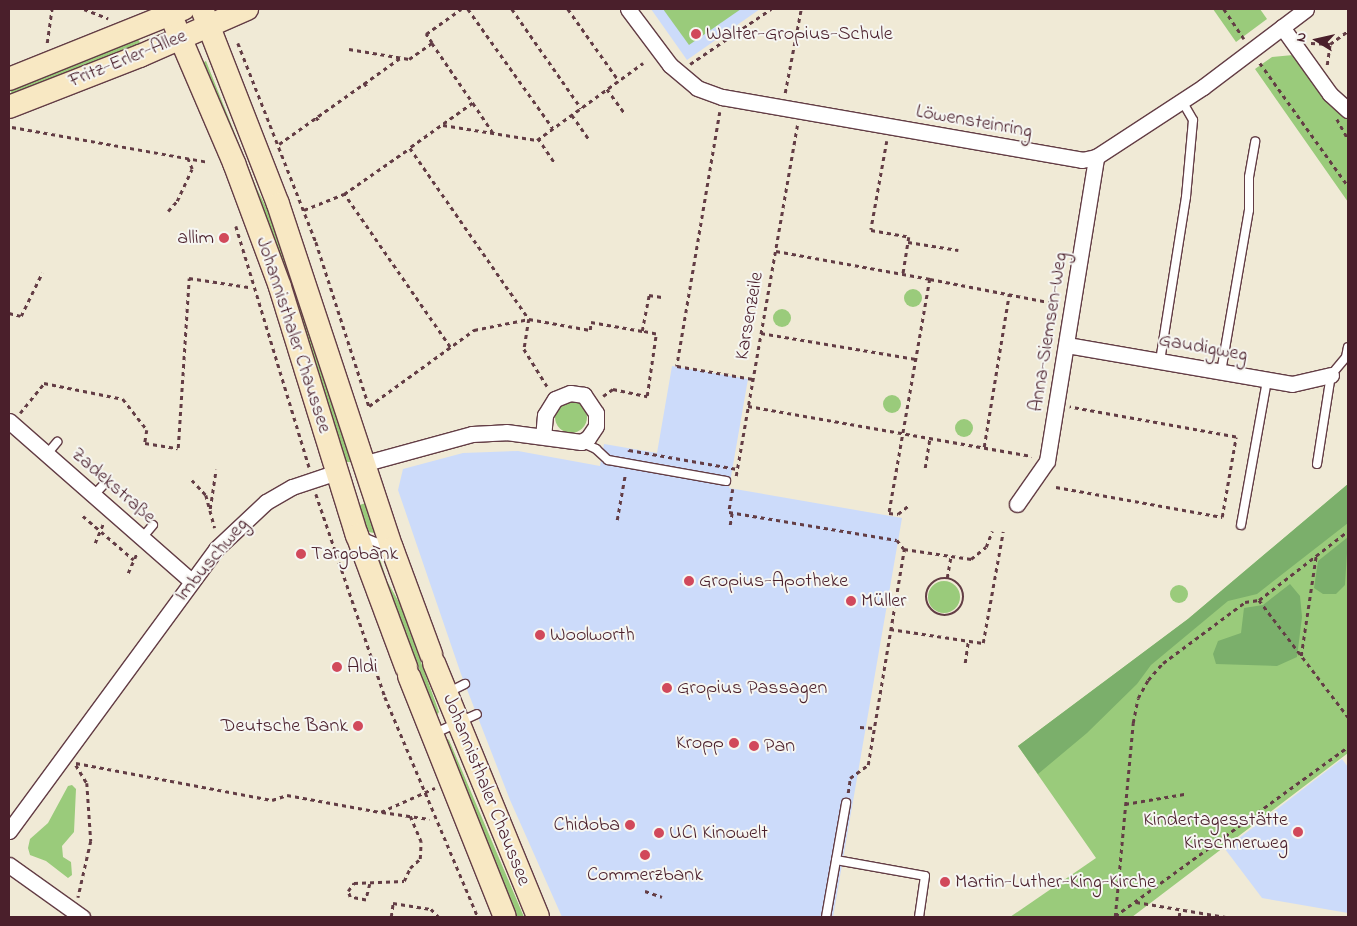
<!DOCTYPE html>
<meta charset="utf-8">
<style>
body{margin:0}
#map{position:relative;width:1357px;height:926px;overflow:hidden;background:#f0ead6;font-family:"Indie Flower",sans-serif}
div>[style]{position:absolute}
.built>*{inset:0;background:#ccdbfa}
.green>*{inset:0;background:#9acb7b;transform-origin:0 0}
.round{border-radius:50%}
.forest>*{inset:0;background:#7baf6b}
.path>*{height:2.5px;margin-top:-1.25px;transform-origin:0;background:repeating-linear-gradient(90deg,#633d45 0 4px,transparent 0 8px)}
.path>.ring{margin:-1.25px;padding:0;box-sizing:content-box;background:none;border:2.5px solid #633d45;border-radius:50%}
.roads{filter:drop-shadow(1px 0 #633d45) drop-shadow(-1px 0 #633d45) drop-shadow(0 1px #633d45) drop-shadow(0 -1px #633d45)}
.lane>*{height:8px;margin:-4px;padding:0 4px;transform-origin:4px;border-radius:4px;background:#fff}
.street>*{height:15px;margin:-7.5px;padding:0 7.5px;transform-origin:7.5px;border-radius:7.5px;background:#fff}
.secondary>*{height:22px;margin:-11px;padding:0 11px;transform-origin:11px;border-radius:11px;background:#f8e8c3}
.dots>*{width:14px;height:14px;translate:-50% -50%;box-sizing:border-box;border:2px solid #f6f6f2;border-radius:50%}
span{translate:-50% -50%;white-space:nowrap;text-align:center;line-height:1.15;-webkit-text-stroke:4px #f6f6f2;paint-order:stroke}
.poi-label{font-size:20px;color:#4a1f2b}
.left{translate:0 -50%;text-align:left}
.right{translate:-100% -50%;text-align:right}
.street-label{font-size:20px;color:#4a1f2b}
.frame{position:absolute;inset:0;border:10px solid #4a1f2b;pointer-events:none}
.north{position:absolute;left:1292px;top:15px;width:50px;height:50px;-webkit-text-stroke:4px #f6f6f2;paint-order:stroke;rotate:280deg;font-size:14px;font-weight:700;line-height:20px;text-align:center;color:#4a1f2b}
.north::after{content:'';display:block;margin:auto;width:18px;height:22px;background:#4a1f2b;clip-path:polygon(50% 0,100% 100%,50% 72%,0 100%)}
</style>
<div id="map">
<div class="built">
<i style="clip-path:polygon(651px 9px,760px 9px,687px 60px)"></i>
<i style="clip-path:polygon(672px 366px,748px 379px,729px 488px,902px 518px,833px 917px,562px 917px,510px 800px,461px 674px,398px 490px,403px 469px,463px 453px,518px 451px,600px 466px,604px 444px,657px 453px)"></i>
<i style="clip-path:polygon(1342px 759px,1348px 767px,1348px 913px,1262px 898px,1225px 849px)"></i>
</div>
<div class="green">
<i style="clip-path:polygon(663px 9px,741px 9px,689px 45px)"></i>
<i style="clip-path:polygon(1213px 9px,1260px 9px,1267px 19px,1236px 42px)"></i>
<i style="left:136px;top:34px;width:12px;height:138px;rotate:66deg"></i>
<i style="clip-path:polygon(1293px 55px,1322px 97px,1348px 118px,1348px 202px,1255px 69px,1272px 57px)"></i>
<i style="clip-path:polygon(206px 61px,257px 189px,274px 223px,354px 462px,345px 462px,200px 64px)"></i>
<i class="round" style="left:904px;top:289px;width:18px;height:18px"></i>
<i class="round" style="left:773px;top:309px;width:18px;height:18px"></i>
<i class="round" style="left:883px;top:395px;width:18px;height:18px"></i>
<i class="round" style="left:555px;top:401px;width:32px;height:32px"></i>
<i class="round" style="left:955px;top:419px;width:18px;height:18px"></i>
<i style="clip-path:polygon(1348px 484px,1348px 753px,1132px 917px,1010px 917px,1096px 858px,1018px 746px,1188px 619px)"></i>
<i style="clip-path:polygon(366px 503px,376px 530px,374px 533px,369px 532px,360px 519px,356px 506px)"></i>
<i style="clip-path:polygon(376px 557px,380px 559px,387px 581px,400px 604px,439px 712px,437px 715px)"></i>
<i class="round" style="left:928px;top:581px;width:32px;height:32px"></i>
<i class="round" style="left:1170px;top:585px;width:18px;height:18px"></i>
<i style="clip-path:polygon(444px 737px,449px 740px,524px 917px,513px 917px)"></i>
<i style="clip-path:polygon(72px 785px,76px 789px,74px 832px,62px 846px,63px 857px,71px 862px,72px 875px,68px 878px,46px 861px,30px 855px,28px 848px,30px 839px,48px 823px,68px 786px)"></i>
</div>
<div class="forest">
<i style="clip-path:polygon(1348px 484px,1348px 523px,1257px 594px,1228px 601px,1151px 665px,1137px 684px,1087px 733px,1038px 774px,1018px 746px,1188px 619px)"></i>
<i style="clip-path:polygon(1348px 537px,1345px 585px,1336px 594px,1323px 594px,1314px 588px,1318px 561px)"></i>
<i style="clip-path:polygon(1290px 584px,1300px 596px,1302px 617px,1297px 657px,1277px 666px,1216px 664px,1213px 654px,1218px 641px,1241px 633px,1244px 608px,1263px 605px)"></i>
</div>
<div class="path">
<i style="left:84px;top:9px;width:26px;rotate:21deg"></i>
<i style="left:468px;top:9px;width:146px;rotate:54.5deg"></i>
<i style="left:512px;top:9px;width:121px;rotate:55.1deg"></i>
<i style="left:568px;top:9px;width:88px;rotate:54.7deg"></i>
<i style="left:1224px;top:9px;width:36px;rotate:56deg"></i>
<i style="left:47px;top:43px;width:34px;rotate:-82deg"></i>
<i style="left:238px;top:43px;width:214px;rotate:68.6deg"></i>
<i style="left:316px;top:242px;width:172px;rotate:72.1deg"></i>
<i style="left:369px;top:406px;width:130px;rotate:-35.9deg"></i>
<i style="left:474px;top:330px;width:56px;rotate:-11.3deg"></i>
<i style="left:529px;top:319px;width:30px;rotate:99deg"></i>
<i style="left:524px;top:349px;width:44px;rotate:58.1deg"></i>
<i style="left:432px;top:43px;width:11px;rotate:-124deg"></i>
<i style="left:426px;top:34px;width:43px;rotate:-35.5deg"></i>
<i style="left:1311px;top:43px;width:19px;rotate:3deg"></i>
<i style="left:1330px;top:44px;width:22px;rotate:-36deg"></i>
<i style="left:349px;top:49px;width:61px;rotate:9.5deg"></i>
<i style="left:409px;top:59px;width:28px;rotate:-35deg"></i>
<i style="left:432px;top:43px;width:73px;rotate:55.7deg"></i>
<i style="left:473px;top:103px;width:77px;rotate:144.5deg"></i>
<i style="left:1260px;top:63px;width:151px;rotate:54.4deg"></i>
<i style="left:690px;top:64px;width:98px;rotate:-34.2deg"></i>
<i style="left:1327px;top:65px;width:21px;rotate:-82deg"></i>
<i style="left:364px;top:83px;width:8px;rotate:50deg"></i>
<i style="left:607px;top:89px;width:31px;rotate:54deg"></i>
<i style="left:785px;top:93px;width:86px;rotate:-79.2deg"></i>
<i style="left:473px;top:103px;width:36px;rotate:56deg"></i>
<i style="left:720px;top:112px;width:258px;rotate:99.6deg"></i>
<i style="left:677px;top:366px;width:77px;rotate:9.7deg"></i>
<i style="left:572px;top:115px;width:29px;rotate:55deg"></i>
<i style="left:316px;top:117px;width:6px;rotate:51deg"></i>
<i style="left:1337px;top:119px;width:23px;rotate:61deg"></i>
<i style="left:443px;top:125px;width:95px;rotate:9.1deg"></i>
<i style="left:537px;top:140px;width:131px;rotate:-36deg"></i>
<i style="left:12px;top:127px;width:199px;rotate:10.1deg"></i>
<i style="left:538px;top:138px;width:30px;rotate:56deg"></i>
<i style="left:887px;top:141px;width:90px;rotate:100.2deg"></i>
<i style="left:871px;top:230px;width:39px;rotate:10deg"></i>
<i style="left:909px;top:237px;width:37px;rotate:99deg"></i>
<i style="left:279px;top:144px;width:148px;rotate:-35.4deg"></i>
<i style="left:304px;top:210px;width:43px;rotate:-21.8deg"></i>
<i style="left:168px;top:211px;width:13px;rotate:-48deg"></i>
<i style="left:177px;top:201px;width:35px;rotate:-65deg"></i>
<i style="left:192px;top:169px;width:11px;rotate:-112deg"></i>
<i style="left:236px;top:226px;width:252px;rotate:73.1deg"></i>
<i style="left:908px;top:242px;width:51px;rotate:9.1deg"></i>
<i style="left:776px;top:251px;width:157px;rotate:10.3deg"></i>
<i style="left:930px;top:279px;width:238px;rotate:99.9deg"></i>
<i style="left:889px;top:513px;width:9px;rotate:6deg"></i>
<i style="left:898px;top:514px;width:13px;rotate:-39deg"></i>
<i style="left:930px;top:279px;width:131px;rotate:11deg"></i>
<i style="left:9px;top:313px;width:12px;rotate:14deg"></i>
<i style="left:21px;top:316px;width:48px;rotate:-64deg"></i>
<i style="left:761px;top:333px;width:157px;rotate:9.5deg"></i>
<i style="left:450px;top:347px;width:186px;rotate:-124.7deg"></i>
<i style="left:344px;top:194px;width:80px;rotate:-34.9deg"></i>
<i style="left:410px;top:148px;width:208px;rotate:55.2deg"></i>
<i style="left:529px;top:319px;width:62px;rotate:10.2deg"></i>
<i style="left:590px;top:330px;width:8px;rotate:-83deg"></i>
<i style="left:591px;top:322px;width:52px;rotate:10deg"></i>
<i style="left:603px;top:396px;width:12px;rotate:-35deg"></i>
<i style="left:613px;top:389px;width:35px;rotate:12deg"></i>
<i style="left:647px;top:396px;width:63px;rotate:-81.7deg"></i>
<i style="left:656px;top:334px;width:14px;rotate:-168deg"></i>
<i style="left:642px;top:331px;width:37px;rotate:-79deg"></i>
<i style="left:649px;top:295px;width:13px;rotate:9deg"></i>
<i style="left:748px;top:406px;width:288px;rotate:10deg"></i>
<i style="left:20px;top:413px;width:38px;rotate:-51deg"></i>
<i style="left:44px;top:383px;width:81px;rotate:11.4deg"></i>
<i style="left:123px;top:399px;width:39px;rotate:52deg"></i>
<i style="left:147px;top:430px;width:13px;rotate:99deg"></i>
<i style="left:145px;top:443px;width:33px;rotate:9deg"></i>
<i style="left:178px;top:448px;width:170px;rotate:-86.3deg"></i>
<i style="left:189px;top:278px;width:60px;rotate:8.7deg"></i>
<i style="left:984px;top:447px;width:155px;rotate:-80.7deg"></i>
<i style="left:629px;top:452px;width:2px;rotate:-90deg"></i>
<i style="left:629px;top:450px;width:110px;rotate:10deg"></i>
<i style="left:925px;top:468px;width:30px;rotate:-81deg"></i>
<i style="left:736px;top:476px;width:356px;rotate:-80.1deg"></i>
<i style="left:192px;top:480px;width:21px;rotate:47deg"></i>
<i style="left:206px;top:495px;width:34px;rotate:75deg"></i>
<i style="left:1056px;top:487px;width:169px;rotate:10.2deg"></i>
<i style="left:1222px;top:517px;width:81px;rotate:-80.1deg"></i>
<i style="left:1236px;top:437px;width:169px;rotate:-169.8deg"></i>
<i style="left:733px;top:489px;width:23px;rotate:100deg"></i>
<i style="left:729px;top:512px;width:170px;rotate:9.5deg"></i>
<i style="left:897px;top:540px;width:11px;rotate:52deg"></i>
<i style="left:904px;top:549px;width:68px;rotate:8.5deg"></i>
<i style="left:971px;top:559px;width:19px;rotate:-39deg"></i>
<i style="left:986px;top:547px;width:17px;rotate:-69deg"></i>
<i style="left:316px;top:494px;width:214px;rotate:71.2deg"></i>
<i style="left:385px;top:697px;width:239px;rotate:67.1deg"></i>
<i style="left:210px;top:509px;width:40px;rotate:-81.5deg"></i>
<i style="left:83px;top:516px;width:67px;rotate:40.8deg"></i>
<i style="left:617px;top:520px;width:46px;rotate:-79.9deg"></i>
<i style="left:730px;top:525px;width:13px;rotate:-81deg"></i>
<i style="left:95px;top:543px;width:21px;rotate:-67deg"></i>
<i style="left:128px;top:573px;width:22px;rotate:-66deg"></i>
<i class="ring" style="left:926px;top:578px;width:35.5px;height:35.5px"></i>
<i style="left:947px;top:578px;width:22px;rotate:-80deg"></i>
<i style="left:1259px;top:600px;width:147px;rotate:52.7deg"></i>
<i style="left:890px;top:629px;width:94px;rotate:8.6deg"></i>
<i style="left:983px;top:643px;width:113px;rotate:-79.8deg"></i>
<i style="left:1301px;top:656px;width:101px;rotate:-81.5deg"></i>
<i style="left:965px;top:663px;width:22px;rotate:-82deg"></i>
<i style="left:860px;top:727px;width:13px;rotate:4deg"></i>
<i style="left:76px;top:763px;width:199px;rotate:10.7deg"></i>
<i style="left:272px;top:800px;width:16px;rotate:-18deg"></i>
<i style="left:287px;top:795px;width:96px;rotate:10.3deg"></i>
<i style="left:381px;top:812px;width:59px;rotate:-24deg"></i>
<i style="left:76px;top:765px;width:21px;rotate:59deg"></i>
<i style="left:87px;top:783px;width:58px;rotate:86.1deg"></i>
<i style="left:91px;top:841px;width:58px;rotate:102.8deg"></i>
<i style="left:848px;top:793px;width:15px;rotate:-82deg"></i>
<i style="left:850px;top:778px;width:22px;rotate:-36deg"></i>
<i style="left:868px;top:765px;width:219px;rotate:-80.5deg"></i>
<i style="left:1125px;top:804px;width:60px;rotate:-9.6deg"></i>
<i style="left:382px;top:812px;width:48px;rotate:8.5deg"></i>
<i style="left:370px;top:884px;width:16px;rotate:104deg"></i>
<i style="left:366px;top:900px;width:16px;rotate:-169deg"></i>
<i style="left:350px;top:897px;width:6px;rotate:-108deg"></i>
<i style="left:348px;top:891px;width:10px;rotate:-53deg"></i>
<i style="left:354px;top:883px;width:50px;rotate:-2.3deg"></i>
<i style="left:404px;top:881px;width:14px;rotate:-65deg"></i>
<i style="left:410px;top:868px;width:13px;rotate:-42deg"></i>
<i style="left:420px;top:859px;width:17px;rotate:-87deg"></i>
<i style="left:421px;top:842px;width:28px;rotate:-113deg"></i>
<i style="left:645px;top:891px;width:18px;rotate:19deg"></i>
<i style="left:1136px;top:902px;width:91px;rotate:9.5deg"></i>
<i style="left:1115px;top:916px;width:288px;rotate:-36deg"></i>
<i style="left:391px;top:917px;width:14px;rotate:-82deg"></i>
<i style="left:393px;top:903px;width:38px;rotate:9deg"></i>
<i style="left:431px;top:909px;width:11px;rotate:45deg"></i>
<i style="left:1115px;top:917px;width:195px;rotate:-84.7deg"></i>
<i style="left:1133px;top:723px;width:25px;rotate:-79deg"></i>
<i style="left:1138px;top:698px;width:21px;rotate:-61deg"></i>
<i style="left:1148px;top:680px;width:23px;rotate:-49deg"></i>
<i style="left:1163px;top:663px;width:102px;rotate:-36.6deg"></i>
<i style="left:1245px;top:602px;width:14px;rotate:-8deg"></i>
<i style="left:1259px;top:600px;width:113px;rotate:-37.8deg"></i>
<i style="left:1179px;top:917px;width:8px;rotate:-83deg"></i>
<i style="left:1331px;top:917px;width:3px"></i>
</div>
<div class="roads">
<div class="lane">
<i style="left:1160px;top:361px;width:166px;rotate:-81deg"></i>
<i style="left:1186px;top:197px;width:77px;rotate:-84.8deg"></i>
<i style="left:1193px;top:120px;width:22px;rotate:-120deg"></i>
<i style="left:1221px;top:372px;width:164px;rotate:-80.2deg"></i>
<i style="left:1249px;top:210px;width:33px;rotate:-90deg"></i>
<i style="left:1249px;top:177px;width:36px;rotate:-80deg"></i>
<i style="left:581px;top:442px;width:17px;rotate:25deg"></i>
<i style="left:596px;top:449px;width:16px;rotate:43deg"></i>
<i style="left:608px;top:460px;width:120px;rotate:10.1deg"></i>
<i style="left:47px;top:454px;width:16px;rotate:-50deg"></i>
<i style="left:1317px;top:464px;width:90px;rotate:-81.1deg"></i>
<i style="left:1331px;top:375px;width:23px;rotate:-50deg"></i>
<i style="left:1346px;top:357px;width:10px;rotate:-79deg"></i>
<i style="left:94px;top:495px;width:16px;rotate:-47deg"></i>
<i style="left:1241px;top:525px;width:147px;rotate:-79.8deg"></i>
<i style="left:363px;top:537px;width:27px;rotate:22deg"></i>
<i style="left:142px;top:538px;width:17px;rotate:-50deg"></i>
<i style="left:449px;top:692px;width:18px;rotate:-27deg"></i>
<i style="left:433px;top:734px;width:48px;rotate:-24.4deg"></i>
<i style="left:836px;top:860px;width:90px;rotate:10.2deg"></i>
<i style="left:925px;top:876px;width:41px;rotate:98.3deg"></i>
<i style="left:826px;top:917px;width:116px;rotate:-80deg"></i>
</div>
<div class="street">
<i style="left:628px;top:9px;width:70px;rotate:53.1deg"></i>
<i style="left:670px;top:65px;width:35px;rotate:40deg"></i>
<i style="left:697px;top:88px;width:27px;rotate:20deg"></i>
<i style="left:722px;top:97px;width:365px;rotate:9.9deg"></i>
<i style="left:1082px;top:160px;width:14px;rotate:-12deg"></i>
<i style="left:1096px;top:157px;width:128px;rotate:-33.2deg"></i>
<i style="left:1203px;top:87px;width:129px;rotate:-37.1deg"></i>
<i style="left:1282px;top:27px;width:82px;rotate:54.4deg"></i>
<i style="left:1330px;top:94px;width:24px;rotate:42deg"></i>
<i style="left:1067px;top:345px;width:228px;rotate:9.8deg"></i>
<i style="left:1292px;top:384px;width:40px;rotate:-13deg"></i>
<i style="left:9px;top:421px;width:242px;rotate:41.3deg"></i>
<i style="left:366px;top:463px;width:110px;rotate:-15.3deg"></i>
<i style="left:472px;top:434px;width:34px;rotate:-3deg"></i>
<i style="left:506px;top:432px;width:76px;rotate:7.6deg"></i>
<i style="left:581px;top:442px;width:8px;rotate:-30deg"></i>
<i style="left:588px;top:438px;width:14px;rotate:-56deg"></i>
<i style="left:596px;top:426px;width:13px;rotate:-90deg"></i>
<i style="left:596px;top:413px;width:22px;rotate:-124deg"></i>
<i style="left:584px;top:395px;width:14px;rotate:-172deg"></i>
<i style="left:570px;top:393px;width:16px;rotate:158deg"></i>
<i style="left:555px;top:399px;width:19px;rotate:122deg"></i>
<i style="left:545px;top:415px;width:21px;rotate:95deg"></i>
<i style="left:1017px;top:504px;width:52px;rotate:-55.1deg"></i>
<i style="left:1047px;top:461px;width:308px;rotate:-80.8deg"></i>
<i style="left:9px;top:831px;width:350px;rotate:-53.7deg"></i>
<i style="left:216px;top:549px;width:69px;rotate:-43.2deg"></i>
<i style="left:266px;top:502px;width:30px;rotate:-30deg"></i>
<i style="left:292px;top:487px;width:47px;rotate:-18.4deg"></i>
<i style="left:9px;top:865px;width:90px;rotate:35.5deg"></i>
</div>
<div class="secondary">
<i style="left:168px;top:9px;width:168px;rotate:66.8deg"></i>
<i style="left:234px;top:163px;width:132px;rotate:69.6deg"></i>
<i style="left:280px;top:287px;width:260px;rotate:72.8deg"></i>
<i style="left:357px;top:535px;width:141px;rotate:69.6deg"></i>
<i style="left:202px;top:9px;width:209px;rotate:68.7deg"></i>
<i style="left:278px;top:204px;width:362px;rotate:71.7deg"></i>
<i style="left:392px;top:548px;width:113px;rotate:69.8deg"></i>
<i style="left:9px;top:79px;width:188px;rotate:-21.9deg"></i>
<i style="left:9px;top:107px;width:141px;rotate:-21.3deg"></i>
<i style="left:140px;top:56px;width:117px;rotate:-23.7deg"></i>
<i style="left:434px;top:663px;width:274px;rotate:67.7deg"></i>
<i style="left:409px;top:676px;width:259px;rotate:68.3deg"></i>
</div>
</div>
<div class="dots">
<i style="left:696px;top:34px;background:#d1495b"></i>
<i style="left:224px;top:238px;background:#d1495b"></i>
<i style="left:301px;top:554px;background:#d1495b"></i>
<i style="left:689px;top:581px;background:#d1495b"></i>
<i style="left:851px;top:601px;background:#d1495b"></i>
<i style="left:540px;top:635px;background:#d1495b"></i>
<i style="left:337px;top:667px;background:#d1495b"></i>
<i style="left:667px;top:688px;background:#d1495b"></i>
<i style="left:358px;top:726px;background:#d1495b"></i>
<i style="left:734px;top:743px;background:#d1495b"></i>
<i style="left:754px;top:746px;background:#d1495b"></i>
<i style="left:630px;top:825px;background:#d1495b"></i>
<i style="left:1298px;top:832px;background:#d1495b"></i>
<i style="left:659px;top:833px;background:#d1495b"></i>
<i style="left:645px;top:855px;background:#d1495b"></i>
<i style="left:945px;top:882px;background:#d1495b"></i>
</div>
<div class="poi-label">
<span class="left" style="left:706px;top:34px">Walter-Gropius-Schule</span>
<span class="right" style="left:214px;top:238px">allim</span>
<span class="left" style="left:311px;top:554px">Targobank</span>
<span class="left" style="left:699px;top:581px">Gropius-Apotheke</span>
<span class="left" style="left:861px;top:601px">Müller</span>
<span class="left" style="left:550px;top:635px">Woolworth</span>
<span class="left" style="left:347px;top:667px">Aldi</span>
<span class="left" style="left:677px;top:688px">Gropius Passagen</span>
<span class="right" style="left:348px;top:726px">Deutsche Bank</span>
<span class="right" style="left:724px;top:743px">Kropp</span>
<span class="left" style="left:764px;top:746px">Pan</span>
<span class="right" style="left:1288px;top:832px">Kindertagesstätte<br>Kirschnerweg</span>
<span class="right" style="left:620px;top:825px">Chidoba</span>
<span class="left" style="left:669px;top:833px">UCI Kinowelt</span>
<span style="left:645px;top:875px">Commerzbank</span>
<span class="left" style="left:955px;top:882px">Martin-Luther-King-Kirche</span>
</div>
<div class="street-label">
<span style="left:128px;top:59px;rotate:-22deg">Fritz-Erler-Allee</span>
<span style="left:974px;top:122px;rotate:10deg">Löwensteinring</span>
<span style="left:750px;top:316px;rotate:-80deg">Karsenzeile</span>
<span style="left:1049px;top:332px;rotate:-81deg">Anna-Siemsen-Weg</span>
<span style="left:293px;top:335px;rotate:72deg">Johannisthaler Chaussee</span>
<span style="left:1203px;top:348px;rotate:10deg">Gaudigweg</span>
<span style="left:113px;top:486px;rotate:41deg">Zadekstraße</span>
<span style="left:212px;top:560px;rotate:-50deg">Imbuschweg</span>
<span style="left:486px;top:790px;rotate:68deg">Johannisthaler Chaussee</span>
</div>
<div class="frame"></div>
<div class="north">N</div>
</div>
